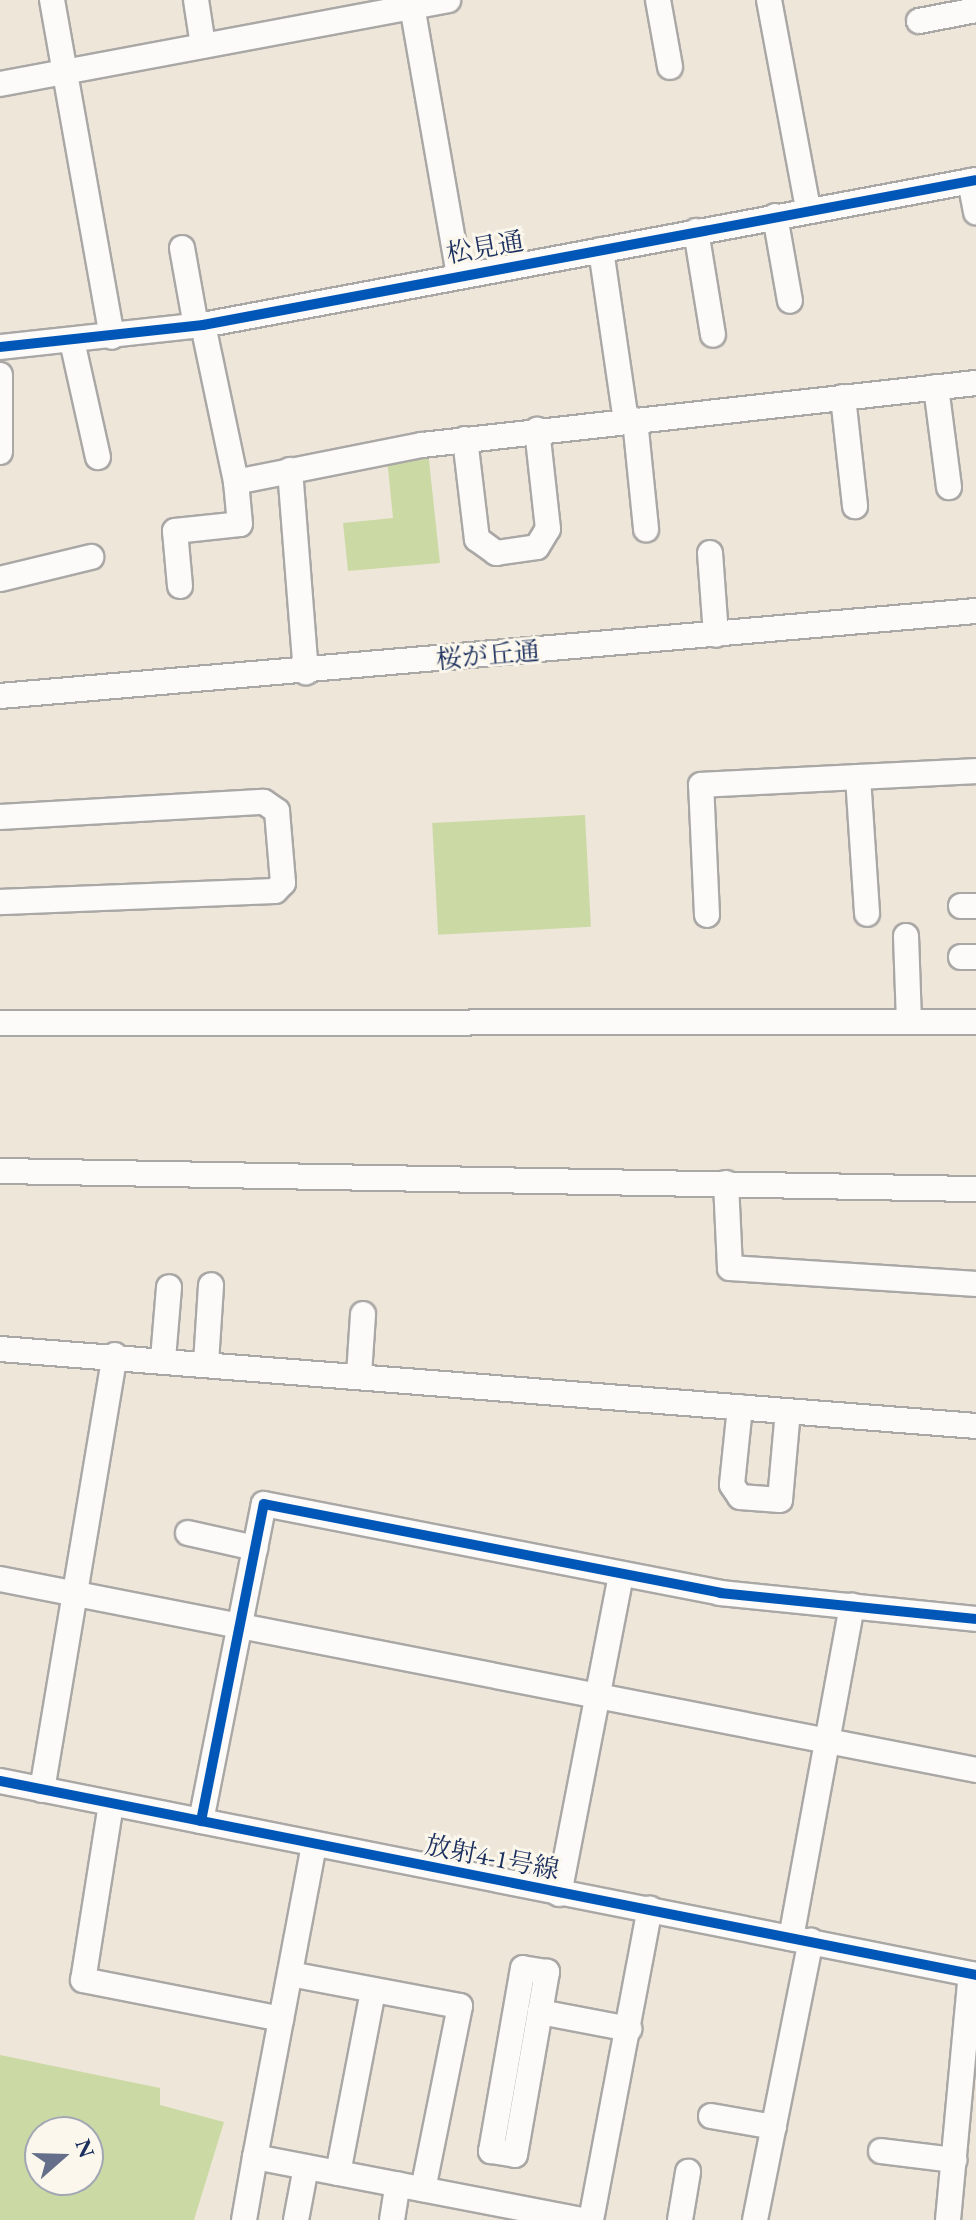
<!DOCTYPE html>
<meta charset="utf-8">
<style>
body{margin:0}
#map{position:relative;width:976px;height:2220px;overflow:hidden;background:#eee6d9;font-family:"EB Garamond","Noto Serif JP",serif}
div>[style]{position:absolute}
.green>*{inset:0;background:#cbdaa5;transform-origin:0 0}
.roads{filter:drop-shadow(2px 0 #aaa8a6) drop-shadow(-2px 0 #aaa8a6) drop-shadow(0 2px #aaa8a6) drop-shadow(0 -2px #aaa8a6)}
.minor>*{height:24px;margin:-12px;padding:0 12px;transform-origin:12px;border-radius:12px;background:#fcfbf9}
.cycleway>*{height:10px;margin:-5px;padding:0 5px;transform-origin:5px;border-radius:5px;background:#0057b8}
span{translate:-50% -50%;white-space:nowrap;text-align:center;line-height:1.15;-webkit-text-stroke:6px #fbf7ec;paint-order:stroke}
.street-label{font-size:26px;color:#1b2f5e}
.north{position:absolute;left:24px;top:2116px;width:80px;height:80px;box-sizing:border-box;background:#fbf7ec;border:2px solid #a1a7b3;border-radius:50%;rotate:70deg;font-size:22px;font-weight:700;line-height:32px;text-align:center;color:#1b2f5e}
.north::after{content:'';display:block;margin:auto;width:28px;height:36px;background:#656f89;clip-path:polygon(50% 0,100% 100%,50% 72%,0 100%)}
</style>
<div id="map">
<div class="green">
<i style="clip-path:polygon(428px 451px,440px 563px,348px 571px,343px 523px,393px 518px,387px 458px)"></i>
<i style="left:585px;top:815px;width:112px;height:153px;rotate:87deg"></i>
<i style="clip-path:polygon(evenodd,0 2055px,160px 2088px,160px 2105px,224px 2122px,194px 2220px,0 2220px,0 2055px,40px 2132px,88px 2132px,88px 2180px,40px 2180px,40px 2132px)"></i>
</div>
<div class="roads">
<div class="minor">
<i style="left:52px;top:0;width:342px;rotate:79.9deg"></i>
<i style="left:196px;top:0;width:46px;rotate:81.2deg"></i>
<i style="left:411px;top:0;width:279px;rotate:80.1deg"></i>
<i style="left:658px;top:0;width:68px;rotate:79.8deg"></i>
<i style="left:769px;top:0;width:213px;rotate:79.4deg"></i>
<i style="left:919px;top:21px;width:58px;rotate:-10.9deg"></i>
<i style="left:0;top:84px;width:456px;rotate:-10.6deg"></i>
<i style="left:970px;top:181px;width:32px;rotate:79deg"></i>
<i style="left:775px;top:216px;width:86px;rotate:80deg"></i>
<i style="left:696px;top:231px;width:105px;rotate:80.7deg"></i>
<i style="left:182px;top:248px;width:79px;rotate:79.8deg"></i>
<i style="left:601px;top:250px;width:173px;rotate:81.7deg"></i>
<i style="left:203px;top:325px;width:160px;rotate:78.1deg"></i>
<i style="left:236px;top:482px;width:190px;rotate:-11.3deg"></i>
<i style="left:422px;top:445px;width:557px;rotate:-6.39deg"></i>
<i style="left:72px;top:341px;width:119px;rotate:77.4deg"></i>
<i style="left:0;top:347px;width:204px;rotate:-6.2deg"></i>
<i style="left:203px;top:325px;width:786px;rotate:-10.62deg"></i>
<i style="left:0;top:375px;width:77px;rotate:90deg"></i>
<i style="left:936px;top:387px;width:101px;rotate:82.6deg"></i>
<i style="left:843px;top:397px;width:110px;rotate:83.7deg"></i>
<i style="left:635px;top:420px;width:110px;rotate:84.2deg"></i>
<i style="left:465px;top:439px;width:101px;rotate:83.2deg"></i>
<i style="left:477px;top:539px;width:24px;rotate:36deg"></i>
<i style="left:496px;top:553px;width:41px;rotate:-8.3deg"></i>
<i style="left:537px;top:547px;width:21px;rotate:-59deg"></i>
<i style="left:548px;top:529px;width:100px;rotate:-96.3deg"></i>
<i style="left:290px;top:470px;width:203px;rotate:85.5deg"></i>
<i style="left:710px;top:553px;width:82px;rotate:85.8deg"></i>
<i style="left:0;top:579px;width:94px;rotate:-13.6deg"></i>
<i style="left:180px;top:586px;width:55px;rotate:-95.2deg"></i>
<i style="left:175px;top:531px;width:65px;rotate:-6.1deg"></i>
<i style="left:240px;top:524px;width:42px;rotate:-95.4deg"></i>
<i style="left:0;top:696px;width:980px;rotate:-4.98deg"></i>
<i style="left:858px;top:777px;width:137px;rotate:86.2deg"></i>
<i style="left:0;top:817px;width:264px;rotate:-3.3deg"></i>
<i style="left:264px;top:802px;width:16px;rotate:35deg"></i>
<i style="left:277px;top:811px;width:72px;rotate:85.2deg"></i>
<i style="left:283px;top:883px;width:11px;rotate:135deg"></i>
<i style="left:275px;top:891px;width:275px;rotate:177.7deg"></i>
<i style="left:961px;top:906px;width:15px"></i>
<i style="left:707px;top:915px;width:130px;rotate:-92.6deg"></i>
<i style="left:701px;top:785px;width:275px;rotate:-2.9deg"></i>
<i style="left:906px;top:936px;width:86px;rotate:88deg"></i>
<i style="left:961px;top:957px;width:15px"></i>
<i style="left:0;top:1023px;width:976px;rotate:-0.06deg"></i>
<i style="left:0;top:1171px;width:976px;rotate:1.06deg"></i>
<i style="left:726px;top:1183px;width:85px;rotate:87.3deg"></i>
<i style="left:730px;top:1268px;width:247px;rotate:3.7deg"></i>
<i style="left:0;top:1349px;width:979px;rotate:4.51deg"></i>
<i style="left:163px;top:1359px;width:72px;rotate:-85.2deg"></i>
<i style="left:206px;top:1363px;width:78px;rotate:-86.3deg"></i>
<i style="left:359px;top:1375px;width:61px;rotate:-86.2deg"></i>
<i style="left:740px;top:1407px;width:78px;rotate:95.9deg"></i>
<i style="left:732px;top:1485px;width:14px;rotate:56deg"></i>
<i style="left:740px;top:1497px;width:40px;rotate:4.3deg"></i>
<i style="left:780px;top:1500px;width:89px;rotate:-84.9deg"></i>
<i style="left:188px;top:1533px;width:69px;rotate:12.6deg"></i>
<i style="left:0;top:1579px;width:995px;rotate:11.07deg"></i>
<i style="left:0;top:1781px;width:995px;rotate:11.24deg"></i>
<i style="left:42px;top:1790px;width:441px;rotate:-80.5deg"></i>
<i style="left:111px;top:1804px;width:178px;rotate:99deg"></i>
<i style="left:83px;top:1980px;width:202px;rotate:11.1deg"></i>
<i style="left:201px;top:1821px;width:323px;rotate:-78.8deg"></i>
<i style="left:264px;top:1504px;width:465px;rotate:11deg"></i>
<i style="left:720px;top:1593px;width:257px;rotate:5.8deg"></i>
<i style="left:314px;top:1845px;width:318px;rotate:100.7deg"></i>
<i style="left:255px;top:2157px;width:333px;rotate:10.9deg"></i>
<i style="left:559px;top:1894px;width:325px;rotate:-79deg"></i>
<i style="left:791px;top:1938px;width:338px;rotate:-79.6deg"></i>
<i style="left:290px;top:1974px;width:173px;rotate:10.7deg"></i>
<i style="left:460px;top:2006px;width:187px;rotate:101.4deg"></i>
<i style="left:540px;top:2012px;width:41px;rotate:-80.1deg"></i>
<i style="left:547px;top:1972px;width:24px;rotate:-171deg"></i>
<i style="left:523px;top:1968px;width:186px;rotate:99.9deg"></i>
<i style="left:491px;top:2151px;width:24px;rotate:9deg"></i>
<i style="left:515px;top:2155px;width:145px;rotate:-80.1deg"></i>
<i style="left:540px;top:2012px;width:91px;rotate:10.8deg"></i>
<i style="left:711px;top:2116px;width:64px;rotate:9.9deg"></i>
<i style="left:881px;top:2151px;width:74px;rotate:7deg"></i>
<i style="left:338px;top:2173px;width:185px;rotate:-79.1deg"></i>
<i style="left:244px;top:2220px;width:64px;rotate:-80.1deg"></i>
<i style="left:296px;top:2220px;width:54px;rotate:-79.3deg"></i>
<i style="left:392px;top:2220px;width:36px;rotate:-81deg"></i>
<i style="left:591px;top:2220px;width:317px;rotate:-79.3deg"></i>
<i style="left:680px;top:2220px;width:49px;rotate:-80.5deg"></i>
<i style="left:755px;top:2220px;width:285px;rotate:-78.7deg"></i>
<i style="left:948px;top:2220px;width:247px;rotate:-84.7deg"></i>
</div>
</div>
<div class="cycleway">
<i style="left:0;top:347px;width:204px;rotate:-6.2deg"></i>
<i style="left:203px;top:325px;width:786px;rotate:-10.62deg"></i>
<i style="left:0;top:1781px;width:995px;rotate:11.24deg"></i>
<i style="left:201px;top:1821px;width:323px;rotate:-78.8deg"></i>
<i style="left:264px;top:1504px;width:465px;rotate:11deg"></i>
<i style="left:720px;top:1593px;width:257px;rotate:5.8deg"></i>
</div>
<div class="street-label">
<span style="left:485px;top:248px;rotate:-10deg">松見通</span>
<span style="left:488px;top:656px;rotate:-5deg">桜が丘通</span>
<span style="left:492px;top:1858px;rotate:11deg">放射4-1号線</span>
</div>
<div class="north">N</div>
</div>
